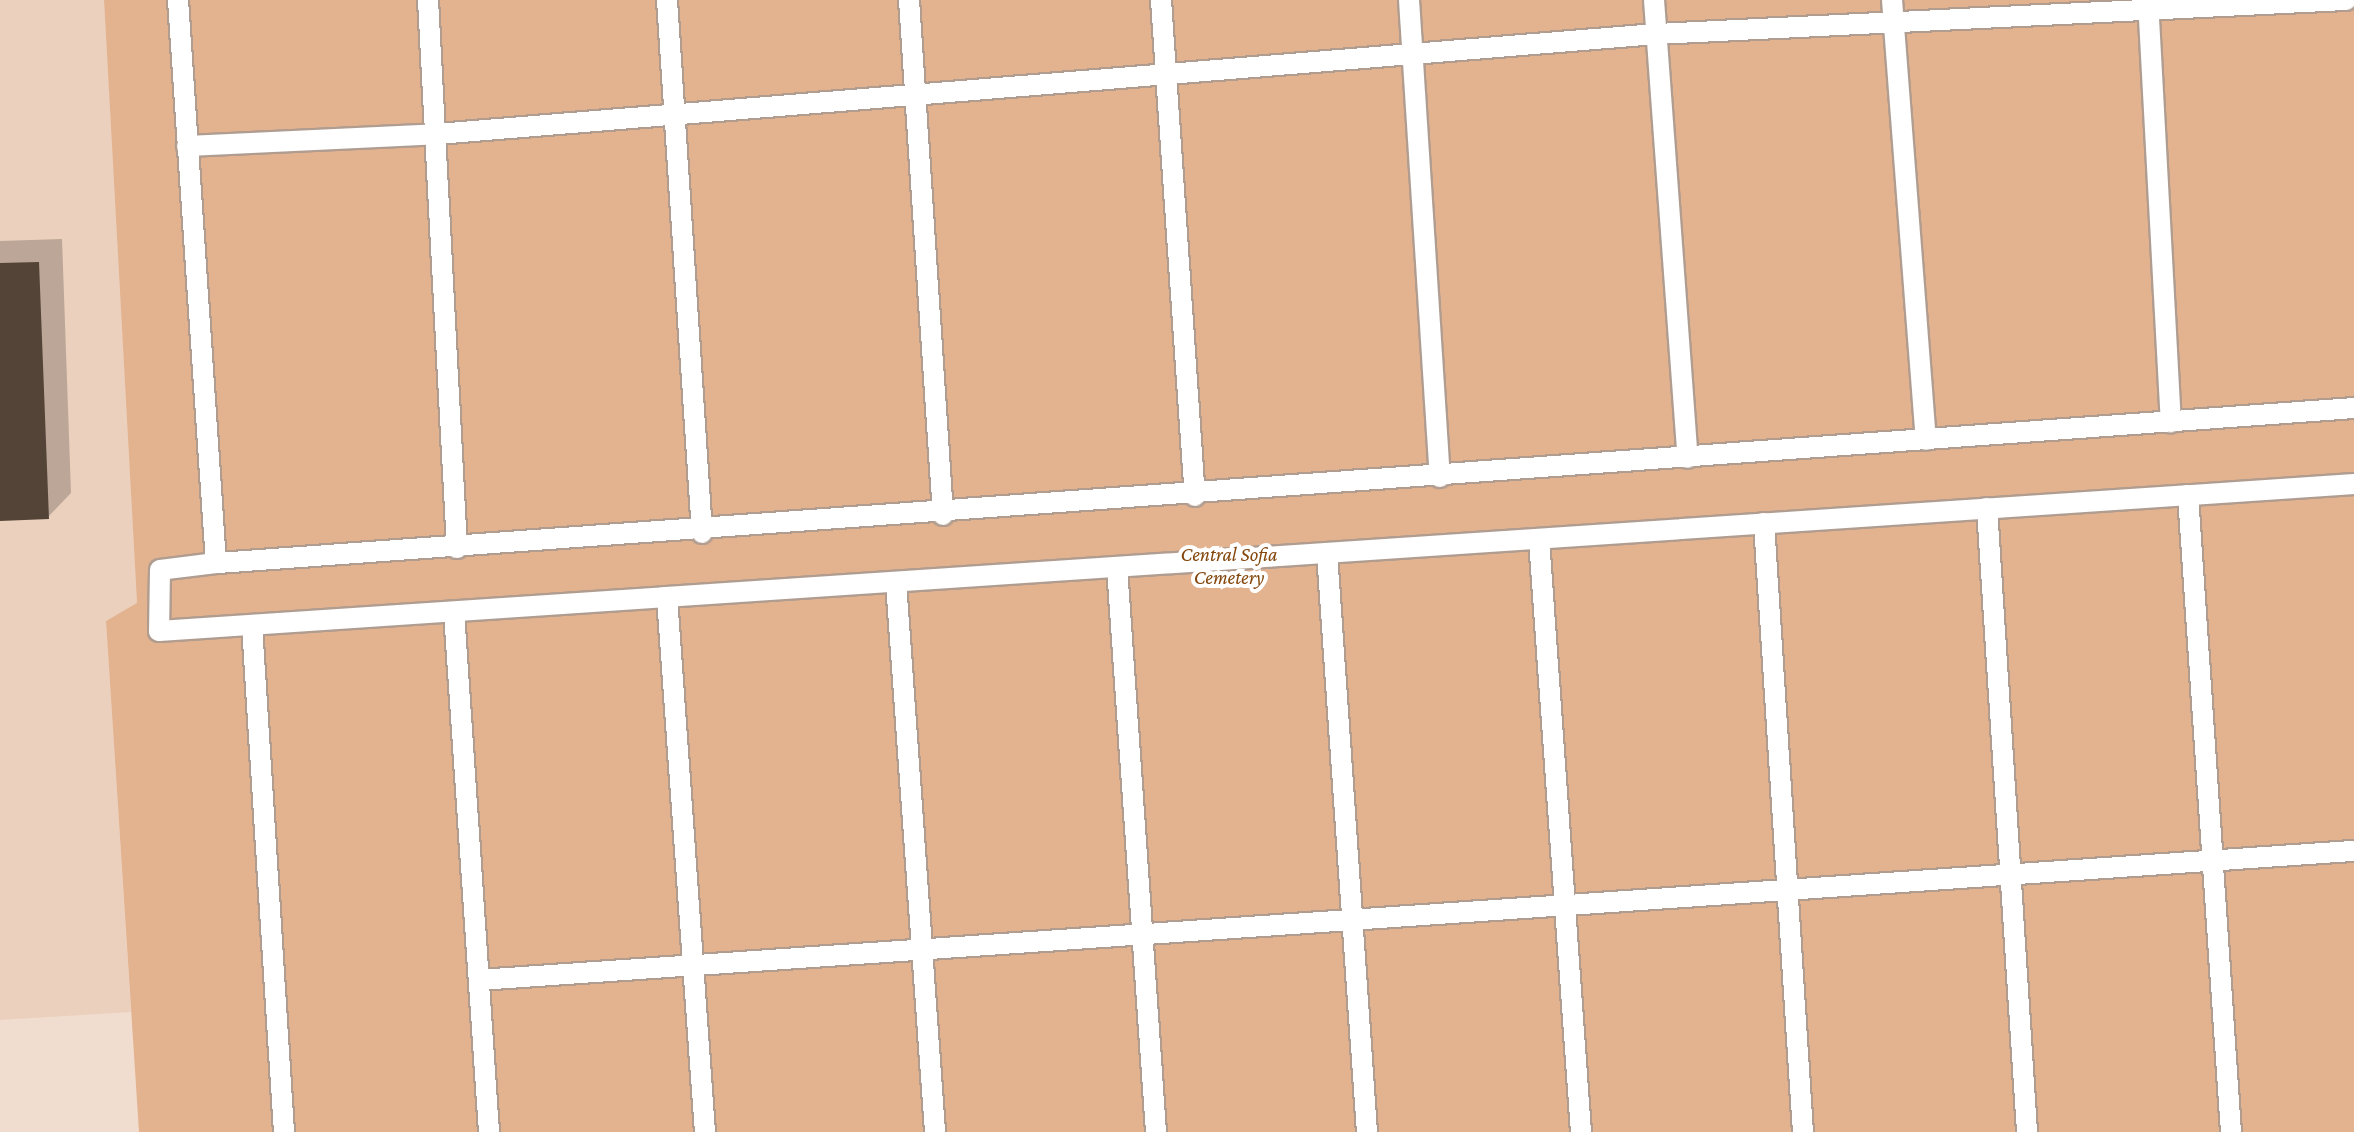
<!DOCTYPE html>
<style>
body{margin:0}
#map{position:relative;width:2354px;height:1132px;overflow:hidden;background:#f1ddcf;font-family:"Crimson Pro",serif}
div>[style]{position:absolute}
.built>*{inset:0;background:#ebd0bd}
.green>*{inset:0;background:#e3b28f}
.shadow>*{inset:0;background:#0003}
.building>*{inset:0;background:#544438}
.roads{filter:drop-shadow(2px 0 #b09d90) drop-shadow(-2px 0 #b09d90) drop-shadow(0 2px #b09d90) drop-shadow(0 -2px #b09d90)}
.service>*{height:20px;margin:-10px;padding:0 10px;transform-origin:10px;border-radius:10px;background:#fff}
span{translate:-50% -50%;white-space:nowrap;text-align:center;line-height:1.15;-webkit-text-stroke:8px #fff;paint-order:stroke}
.park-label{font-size:20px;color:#83460c;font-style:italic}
</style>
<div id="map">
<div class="built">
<i style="clip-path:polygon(0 0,104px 0,137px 604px,106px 621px,131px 1012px,0 1020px)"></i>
</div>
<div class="green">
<i style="clip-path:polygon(104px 0,2354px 0,2354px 1132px,139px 1132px,106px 621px,137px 603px)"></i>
</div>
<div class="shadow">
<i style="clip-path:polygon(62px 239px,71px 493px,48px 517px,0 519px,0 241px)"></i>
</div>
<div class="building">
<i style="clip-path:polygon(39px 262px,49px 519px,0 521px,0 263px)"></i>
</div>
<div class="roads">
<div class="service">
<i style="left:178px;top:0;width:564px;rotate:86.14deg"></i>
<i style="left:428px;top:0;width:549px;rotate:86.97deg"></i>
<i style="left:667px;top:0;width:534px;rotate:86.24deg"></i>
<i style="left:909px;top:0;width:516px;rotate:86.22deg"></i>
<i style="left:1161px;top:0;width:497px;rotate:86.1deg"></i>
<i style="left:1409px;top:0;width:478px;rotate:86.3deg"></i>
<i style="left:1654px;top:0;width:459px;rotate:85.8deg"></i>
<i style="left:1892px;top:0;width:441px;rotate:85.6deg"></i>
<i style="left:2148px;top:0;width:423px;rotate:86.9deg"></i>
<i style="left:187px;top:146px;width:250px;rotate:-2.7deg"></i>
<i style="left:437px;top:134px;width:1224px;rotate:-4.69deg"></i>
<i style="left:1657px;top:34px;width:690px;rotate:-2.83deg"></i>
<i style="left:2354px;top:408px;width:2144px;rotate:175.85deg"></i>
<i style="left:216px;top:563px;width:56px;rotate:172.9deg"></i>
<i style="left:160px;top:570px;width:61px;rotate:90.9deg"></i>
<i style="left:159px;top:631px;width:2200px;rotate:-3.83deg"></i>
<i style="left:2188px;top:495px;width:638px;rotate:86.14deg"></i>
<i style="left:1987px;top:508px;width:625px;rotate:86.33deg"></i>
<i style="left:1764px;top:523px;width:610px;rotate:86.34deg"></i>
<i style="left:1539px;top:539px;width:594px;rotate:85.95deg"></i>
<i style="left:1327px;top:553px;width:580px;rotate:86.05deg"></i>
<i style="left:1117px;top:567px;width:566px;rotate:86.05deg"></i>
<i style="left:896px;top:582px;width:551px;rotate:85.94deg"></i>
<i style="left:667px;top:597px;width:536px;rotate:85.94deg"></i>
<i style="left:454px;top:612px;width:521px;rotate:86.15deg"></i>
<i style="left:252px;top:625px;width:508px;rotate:86.39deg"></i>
<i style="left:479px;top:980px;width:1879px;rotate:-3.94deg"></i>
</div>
</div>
<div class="park-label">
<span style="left:1229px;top:566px">Central Sofia<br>Cemetery</span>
</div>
</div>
